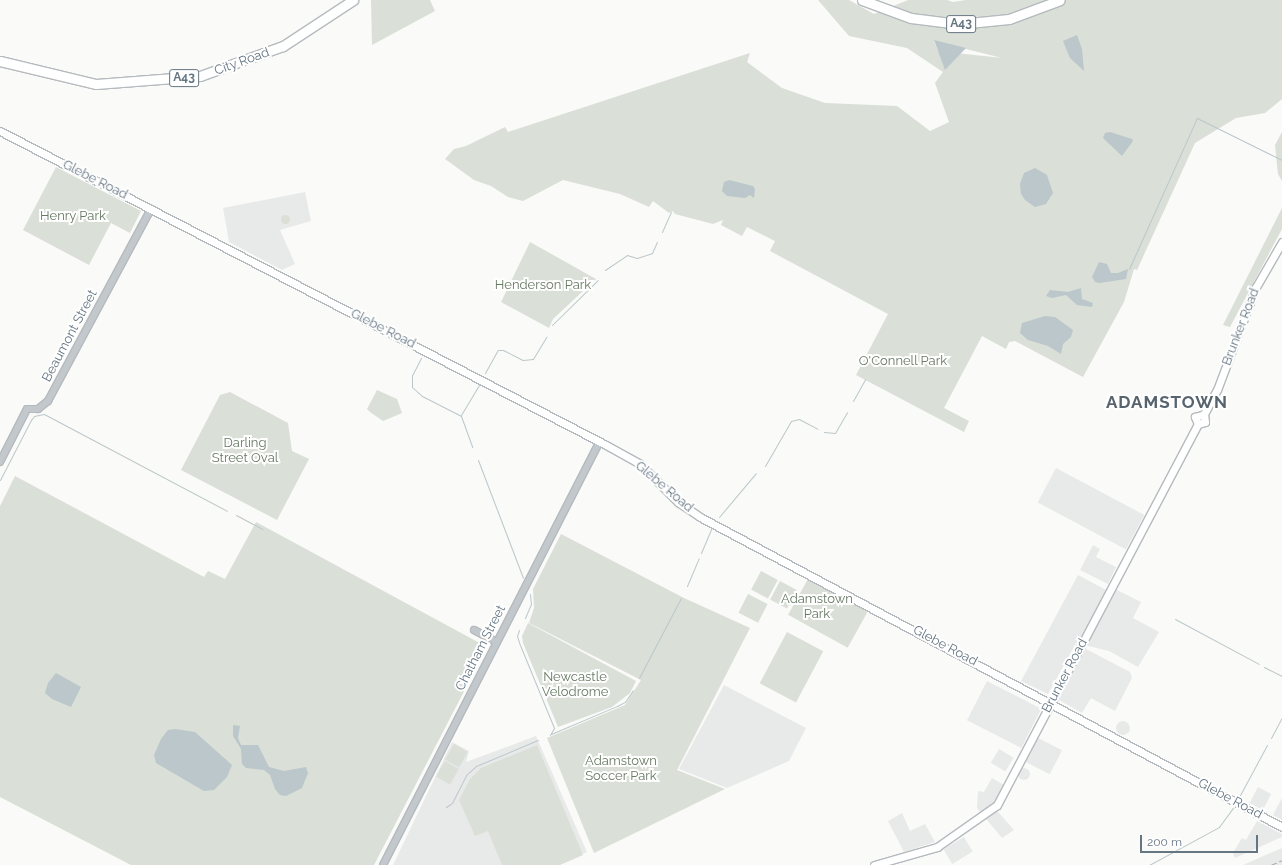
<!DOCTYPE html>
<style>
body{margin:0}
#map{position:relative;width:1282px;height:865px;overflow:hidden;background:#fafaf8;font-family:Raleway,sans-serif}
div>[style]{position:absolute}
.built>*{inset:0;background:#e8e9e9;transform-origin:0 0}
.round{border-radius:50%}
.green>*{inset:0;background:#dadfd7;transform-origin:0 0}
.water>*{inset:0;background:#bbc7cb}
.stream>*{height:1px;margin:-0.5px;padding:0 0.5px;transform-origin:0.5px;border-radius:0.5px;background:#bbc7cb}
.roads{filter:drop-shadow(1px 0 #b5babe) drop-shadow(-1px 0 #b5babe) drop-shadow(0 1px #b5babe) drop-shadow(0 -1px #b5babe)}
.minor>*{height:6px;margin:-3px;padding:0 3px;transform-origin:3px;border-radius:3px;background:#c3c8cc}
.major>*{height:7px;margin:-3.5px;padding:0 3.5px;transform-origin:3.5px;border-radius:3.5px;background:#fff}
.highway>*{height:9px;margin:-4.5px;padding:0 4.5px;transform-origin:4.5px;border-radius:4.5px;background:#fff}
.rail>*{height:1px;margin-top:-0.5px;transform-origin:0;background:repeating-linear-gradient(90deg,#a2aab0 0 6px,transparent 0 9px)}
span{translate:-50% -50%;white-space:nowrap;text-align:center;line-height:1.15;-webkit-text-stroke:4px #fff;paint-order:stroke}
.shield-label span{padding:1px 3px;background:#fff;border:1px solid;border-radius:3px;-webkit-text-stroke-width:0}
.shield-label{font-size:12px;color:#657683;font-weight:700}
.street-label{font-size:13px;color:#657683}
.park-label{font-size:13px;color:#687a64}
.district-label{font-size:17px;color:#57646e;font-weight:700;letter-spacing:1px}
.scale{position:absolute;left:1140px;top:835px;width:118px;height:18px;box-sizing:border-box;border:2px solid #657683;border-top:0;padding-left:5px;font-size:12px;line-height:14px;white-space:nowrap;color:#657683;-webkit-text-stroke:3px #fff;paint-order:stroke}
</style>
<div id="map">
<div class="built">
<i style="clip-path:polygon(305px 192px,311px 221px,280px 230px,295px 264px,282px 270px,229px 242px,223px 208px)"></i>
<i style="left:1056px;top:468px;width:100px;height:39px;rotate:28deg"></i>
<i style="clip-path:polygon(1093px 545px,1100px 549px,1096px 557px,1116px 567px,1108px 584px,1080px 570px)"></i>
<i style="clip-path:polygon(1078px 575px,1106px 590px,1109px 586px,1141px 602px,1133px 618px,1159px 632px,1138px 667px,1109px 651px,1076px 643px,1048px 694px,1021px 681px)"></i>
<i style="clip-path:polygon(1086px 649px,1130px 672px,1132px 678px,1115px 711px,1091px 698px,1082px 713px,1059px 700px)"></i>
<i style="left:987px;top:681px;width:61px;height:44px;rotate:27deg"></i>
<i style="clip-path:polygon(724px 685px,806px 728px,789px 761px,727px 788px,679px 769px)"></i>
<i class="round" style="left:1116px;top:721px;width:14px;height:14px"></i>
<i style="clip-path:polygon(536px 736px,587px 852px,556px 865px,393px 865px,452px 742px,469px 751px,466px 762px)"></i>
<i style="left:1038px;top:738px;width:27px;height:27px;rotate:27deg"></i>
<i style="left:999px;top:749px;width:17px;height:16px;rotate:31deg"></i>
<i class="round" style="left:1018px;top:768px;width:12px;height:12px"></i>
<i style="clip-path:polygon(992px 778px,1004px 785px,992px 805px,1014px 830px,1002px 838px,977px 808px,978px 791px,984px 792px)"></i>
<i style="left:1258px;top:787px;width:15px;height:18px;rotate:28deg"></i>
<i style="clip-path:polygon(1282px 798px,1282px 820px,1273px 815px)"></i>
<i style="clip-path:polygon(902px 813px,910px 831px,925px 824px,935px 842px,904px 852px,888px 821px)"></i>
<i style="clip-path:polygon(1257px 821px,1282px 834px,1282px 837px,1235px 858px,1233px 853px,1242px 838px,1246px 840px)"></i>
<i style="left:964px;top:837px;width:17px;height:24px;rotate:59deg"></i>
<i style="clip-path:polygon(1282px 848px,1282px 865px,1243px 865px)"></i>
</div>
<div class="green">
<i style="clip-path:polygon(371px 0,430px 0,435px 11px,372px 45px)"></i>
<i style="clip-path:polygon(evenodd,818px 0,849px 0,874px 14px,908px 0,947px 0,953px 2px,966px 0,1282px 0,1282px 99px,1265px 113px,1236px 118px,1195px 143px,1137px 270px,1134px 269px,1124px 302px,1083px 377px,1015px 341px,1009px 342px,1006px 349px,982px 336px,944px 408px,969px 421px,964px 432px,856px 375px,888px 314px,770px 251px,775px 241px,747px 227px,742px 236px,721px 225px,723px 220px,713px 224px,675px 214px,673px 211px,669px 213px,653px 201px,649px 207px,620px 194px,563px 180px,523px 201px,508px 197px,491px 186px,474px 180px,445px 159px,454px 149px,466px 146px,505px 127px,508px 132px,750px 53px,747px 62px,782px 88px,825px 103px,897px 106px,930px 131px,949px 122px,935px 83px,943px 72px,907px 48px,849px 36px,818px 0,934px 41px,1002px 58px,938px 51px,934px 41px)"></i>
<i style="clip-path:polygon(1282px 132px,1282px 181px,1278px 174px,1275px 145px)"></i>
<i style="clip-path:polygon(56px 167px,141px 211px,130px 233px,111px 223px,89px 265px,23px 230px)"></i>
<i style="clip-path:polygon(1282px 208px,1282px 229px,1230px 327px,1223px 325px)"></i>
<i class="round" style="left:280.5px;top:214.5px;width:9px;height:9px"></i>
<i style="clip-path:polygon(530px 242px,596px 279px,553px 319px,549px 328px,501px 302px)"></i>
<i style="clip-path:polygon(377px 390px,397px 399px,402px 413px,383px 421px,370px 412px,367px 409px)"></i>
<i style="clip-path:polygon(230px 392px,288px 423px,292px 451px,309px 459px,277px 520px,181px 470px,220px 395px)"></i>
<i style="clip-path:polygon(15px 476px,204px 577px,208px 571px,225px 579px,256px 522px,487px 647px,374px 865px,131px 865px,0 797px,0 506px)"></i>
<i style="clip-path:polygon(561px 534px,684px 598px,750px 628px,677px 770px,725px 789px,594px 853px,547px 738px,625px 705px,641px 680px,529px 623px,534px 608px,533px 589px)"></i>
<i style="left:761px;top:571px;width:19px;height:21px;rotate:28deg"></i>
<i style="left:808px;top:579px;width:68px;height:41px;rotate:29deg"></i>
<i style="left:780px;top:581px;width:19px;height:21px;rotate:28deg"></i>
<i style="left:748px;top:594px;width:22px;height:21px;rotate:27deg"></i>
<i style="clip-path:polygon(528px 623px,636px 681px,630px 693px,612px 707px,558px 727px,523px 643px,522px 636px)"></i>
<i style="left:787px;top:632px;width:41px;height:58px;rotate:28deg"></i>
<i style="left:454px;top:744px;width:16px;height:18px;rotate:30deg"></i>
<i style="clip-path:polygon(537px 745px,583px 855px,560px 865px,502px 865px,488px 831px,475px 836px,459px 800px,470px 779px,481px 768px)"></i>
<i style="left:445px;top:761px;width:16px;height:18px;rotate:30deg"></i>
</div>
<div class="water">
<i style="clip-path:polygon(1077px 35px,1082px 49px,1084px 71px,1070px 58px,1063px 41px)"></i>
<i style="clip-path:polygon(934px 40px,966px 48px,945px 70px)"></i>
<i style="clip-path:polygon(1110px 132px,1132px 139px,1133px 141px,1122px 156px,1103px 138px,1105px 133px)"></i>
<i style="clip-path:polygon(1035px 168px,1047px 175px,1053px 193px,1046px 204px,1035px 207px,1025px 200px,1021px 194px,1020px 184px,1024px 173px)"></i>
<i style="clip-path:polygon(729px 180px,753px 186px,755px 189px,754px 198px,750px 195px,745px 198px,727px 196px,722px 191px,724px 182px)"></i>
<i style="clip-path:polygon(1099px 262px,1107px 264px,1111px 273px,1118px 273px,1128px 269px,1126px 279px,1100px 283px,1095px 282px,1092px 277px)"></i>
<i style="clip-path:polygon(1081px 288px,1082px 299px,1093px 303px,1092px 307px,1077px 305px,1066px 295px,1052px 298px,1046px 296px,1050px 290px,1068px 292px)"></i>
<i style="clip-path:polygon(1045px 316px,1055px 317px,1073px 330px,1071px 337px,1063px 344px,1061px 354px,1048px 346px,1028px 340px,1020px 333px,1022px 323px)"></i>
<i style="clip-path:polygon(56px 673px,81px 687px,71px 707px,52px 699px,45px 693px,48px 683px)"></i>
<i style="clip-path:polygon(233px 725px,240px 726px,238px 738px,241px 745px,258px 745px,269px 767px,284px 771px,306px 767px,308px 773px,302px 788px,286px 796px,280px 795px,275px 789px,270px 775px,264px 770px,246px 768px,242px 764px,241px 749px,233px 736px)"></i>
<i style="clip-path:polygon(175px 729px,195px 732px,232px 765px,227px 777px,214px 790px,204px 791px,156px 763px,154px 755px,161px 739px,168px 730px)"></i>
</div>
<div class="stream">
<i style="left:662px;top:232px;width:22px;rotate:-66deg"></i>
<i style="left:1129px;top:269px;width:166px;rotate:-65.8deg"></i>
<i style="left:1197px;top:118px;width:95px;rotate:26.3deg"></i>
<i style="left:605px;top:270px;width:27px;rotate:-34deg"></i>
<i style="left:627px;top:255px;width:10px;rotate:17deg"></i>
<i style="left:637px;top:258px;width:16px;rotate:-18deg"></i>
<i style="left:652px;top:253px;width:12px;rotate:-66deg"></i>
<i style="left:552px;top:325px;width:64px;rotate:-44.4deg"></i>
<i style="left:421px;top:358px;width:20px;rotate:117deg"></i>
<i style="left:412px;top:376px;width:11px;rotate:90deg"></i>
<i style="left:412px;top:387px;width:13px;rotate:42deg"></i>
<i style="left:422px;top:396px;width:44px;rotate:27.1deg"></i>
<i style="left:461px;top:416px;width:33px;rotate:70deg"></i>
<i style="left:485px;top:373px;width:26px;rotate:-61deg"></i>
<i style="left:498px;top:350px;width:5px"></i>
<i style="left:503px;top:350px;width:22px;rotate:27deg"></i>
<i style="left:523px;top:360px;width:10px;rotate:-6deg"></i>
<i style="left:533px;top:359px;width:26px;rotate:-59deg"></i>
<i style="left:853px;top:401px;width:25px;rotate:-61deg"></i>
<i style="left:461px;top:415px;width:35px;rotate:-59deg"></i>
<i style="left:824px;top:432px;width:11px;rotate:5deg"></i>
<i style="left:835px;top:433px;width:24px;rotate:-60deg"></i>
<i style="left:478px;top:460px;width:126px;rotate:69.1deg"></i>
<i style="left:765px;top:466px;width:52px;rotate:-60deg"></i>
<i style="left:791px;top:421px;width:8px;rotate:-14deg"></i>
<i style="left:799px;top:419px;width:21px;rotate:28deg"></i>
<i style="left:0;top:480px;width:68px;rotate:-62.7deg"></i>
<i style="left:31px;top:420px;width:5px;rotate:-53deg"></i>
<i style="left:34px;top:416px;width:10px;rotate:-11deg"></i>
<i style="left:44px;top:414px;width:207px;rotate:27.9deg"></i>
<i style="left:236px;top:515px;width:30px;rotate:28deg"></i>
<i style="left:719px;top:517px;width:57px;rotate:-49.9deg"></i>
<i style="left:701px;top:553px;width:26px;rotate:-67deg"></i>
<i style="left:687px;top:586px;width:30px;rotate:-67deg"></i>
<i style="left:525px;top:618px;width:15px;rotate:-67deg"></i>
<i style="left:531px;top:604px;width:10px;rotate:-96deg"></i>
<i style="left:1175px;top:619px;width:95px;rotate:28.2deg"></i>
<i style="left:519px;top:630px;width:6px;rotate:108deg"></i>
<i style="left:517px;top:636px;width:9px;rotate:72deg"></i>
<i style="left:520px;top:645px;width:90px;rotate:67.7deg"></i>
<i style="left:554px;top:728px;width:8px;rotate:120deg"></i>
<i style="left:1264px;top:667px;width:20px;rotate:27deg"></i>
<i style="left:639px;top:678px;width:90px;rotate:-62.3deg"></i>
<i style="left:551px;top:734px;width:72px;rotate:-23deg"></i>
<i style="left:617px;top:706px;width:9px;rotate:-27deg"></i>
<i style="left:625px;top:702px;width:14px;rotate:-56deg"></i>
<i style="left:1271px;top:738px;width:24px;rotate:-62deg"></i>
<i style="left:1239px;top:797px;width:59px;rotate:-61.7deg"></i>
<i style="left:446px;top:807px;width:7px;rotate:-34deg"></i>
<i style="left:452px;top:803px;width:31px;rotate:-63deg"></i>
<i style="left:466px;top:775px;width:13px;rotate:-42deg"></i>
<i style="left:476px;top:766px;width:67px;rotate:-22.8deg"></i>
<i style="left:1149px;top:865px;width:80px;rotate:-28.5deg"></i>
<i style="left:1219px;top:827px;width:24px;rotate:-54deg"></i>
</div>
<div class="roads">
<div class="minor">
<i style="left:0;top:462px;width:59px;rotate:-63deg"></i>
<i style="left:27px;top:409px;width:11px"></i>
<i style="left:38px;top:409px;width:13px;rotate:-39deg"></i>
<i style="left:48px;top:401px;width:218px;rotate:-61.8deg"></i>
<i style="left:474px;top:630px;width:26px;rotate:28deg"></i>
<i style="left:383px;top:865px;width:475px;rotate:-62.9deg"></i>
</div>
<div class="major">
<i style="left:0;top:131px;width:683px;rotate:27.39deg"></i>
<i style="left:606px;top:445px;width:39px;rotate:29deg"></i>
<i style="left:640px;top:464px;width:54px;rotate:45deg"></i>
<i style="left:678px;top:502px;width:27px;rotate:34deg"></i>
<i style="left:700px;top:517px;width:659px;rotate:28.04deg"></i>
<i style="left:1204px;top:414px;width:27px;rotate:-62deg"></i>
<i style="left:1217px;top:390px;width:110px;rotate:-69.3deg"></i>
<i style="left:1256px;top:287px;width:52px;rotate:-60deg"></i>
<i style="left:1198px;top:424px;width:8px;rotate:-113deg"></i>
<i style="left:1195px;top:417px;width:9px;rotate:-18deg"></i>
<i style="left:1198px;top:424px;width:7px;rotate:-16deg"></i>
<i style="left:1205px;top:422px;width:8px;rotate:-97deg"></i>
<i style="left:874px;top:865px;width:66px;rotate:-15.9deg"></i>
<i style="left:937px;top:847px;width:73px;rotate:-35deg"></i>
<i style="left:997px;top:805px;width:431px;rotate:-62.2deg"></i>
</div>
<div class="highway">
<i style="left:862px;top:0;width:52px;rotate:20.2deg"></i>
<i style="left:911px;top:18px;width:48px;rotate:7.1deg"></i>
<i style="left:959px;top:24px;width:50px;rotate:-5.7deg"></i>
<i style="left:1009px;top:19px;width:54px;rotate:-20.4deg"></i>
<i style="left:0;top:61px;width:99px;rotate:13.5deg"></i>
<i style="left:96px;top:84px;width:104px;rotate:-4.4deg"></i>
<i style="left:200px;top:76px;width:88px;rotate:-19.9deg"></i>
<i style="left:283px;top:46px;width:84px;rotate:-33.3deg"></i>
</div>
</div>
<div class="rail">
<i style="left:1271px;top:865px;width:12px;rotate:-24deg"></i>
</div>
<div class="shield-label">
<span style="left:961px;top:24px">A43</span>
<span style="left:184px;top:78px">A43</span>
</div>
<div class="street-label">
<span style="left:242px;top:62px;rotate:-20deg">City Road</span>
<span style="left:95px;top:180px;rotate:27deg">Glebe Road</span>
<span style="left:1241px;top:327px;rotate:-69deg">Brunker Road</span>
<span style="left:383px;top:329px;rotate:27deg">Glebe Road</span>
<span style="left:70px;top:336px;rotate:-62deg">Beaumont Street</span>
<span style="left:664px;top:487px;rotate:40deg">Glebe Road</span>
<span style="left:945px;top:646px;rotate:28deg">Glebe Road</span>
<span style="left:481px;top:648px;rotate:-63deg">Chatham Street</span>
<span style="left:1065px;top:676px;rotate:-62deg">Brunker Road</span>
<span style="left:1230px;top:799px;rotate:28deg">Glebe Road</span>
</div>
<div class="park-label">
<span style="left:73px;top:216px">Henry Park</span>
<span style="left:543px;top:285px">Henderson Park</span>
<span style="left:903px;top:361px">O'Connell Park</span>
<span style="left:245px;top:451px">Darling<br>Street Oval</span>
<span style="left:817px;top:607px">Adamstown<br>Park</span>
<span style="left:575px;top:685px">Newcastle<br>Velodrome</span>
<span style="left:621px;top:769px">Adamstown<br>Soccer Park</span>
</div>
<div class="district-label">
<span style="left:1167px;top:403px">ADAMSTOWN</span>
</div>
<div class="scale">200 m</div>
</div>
